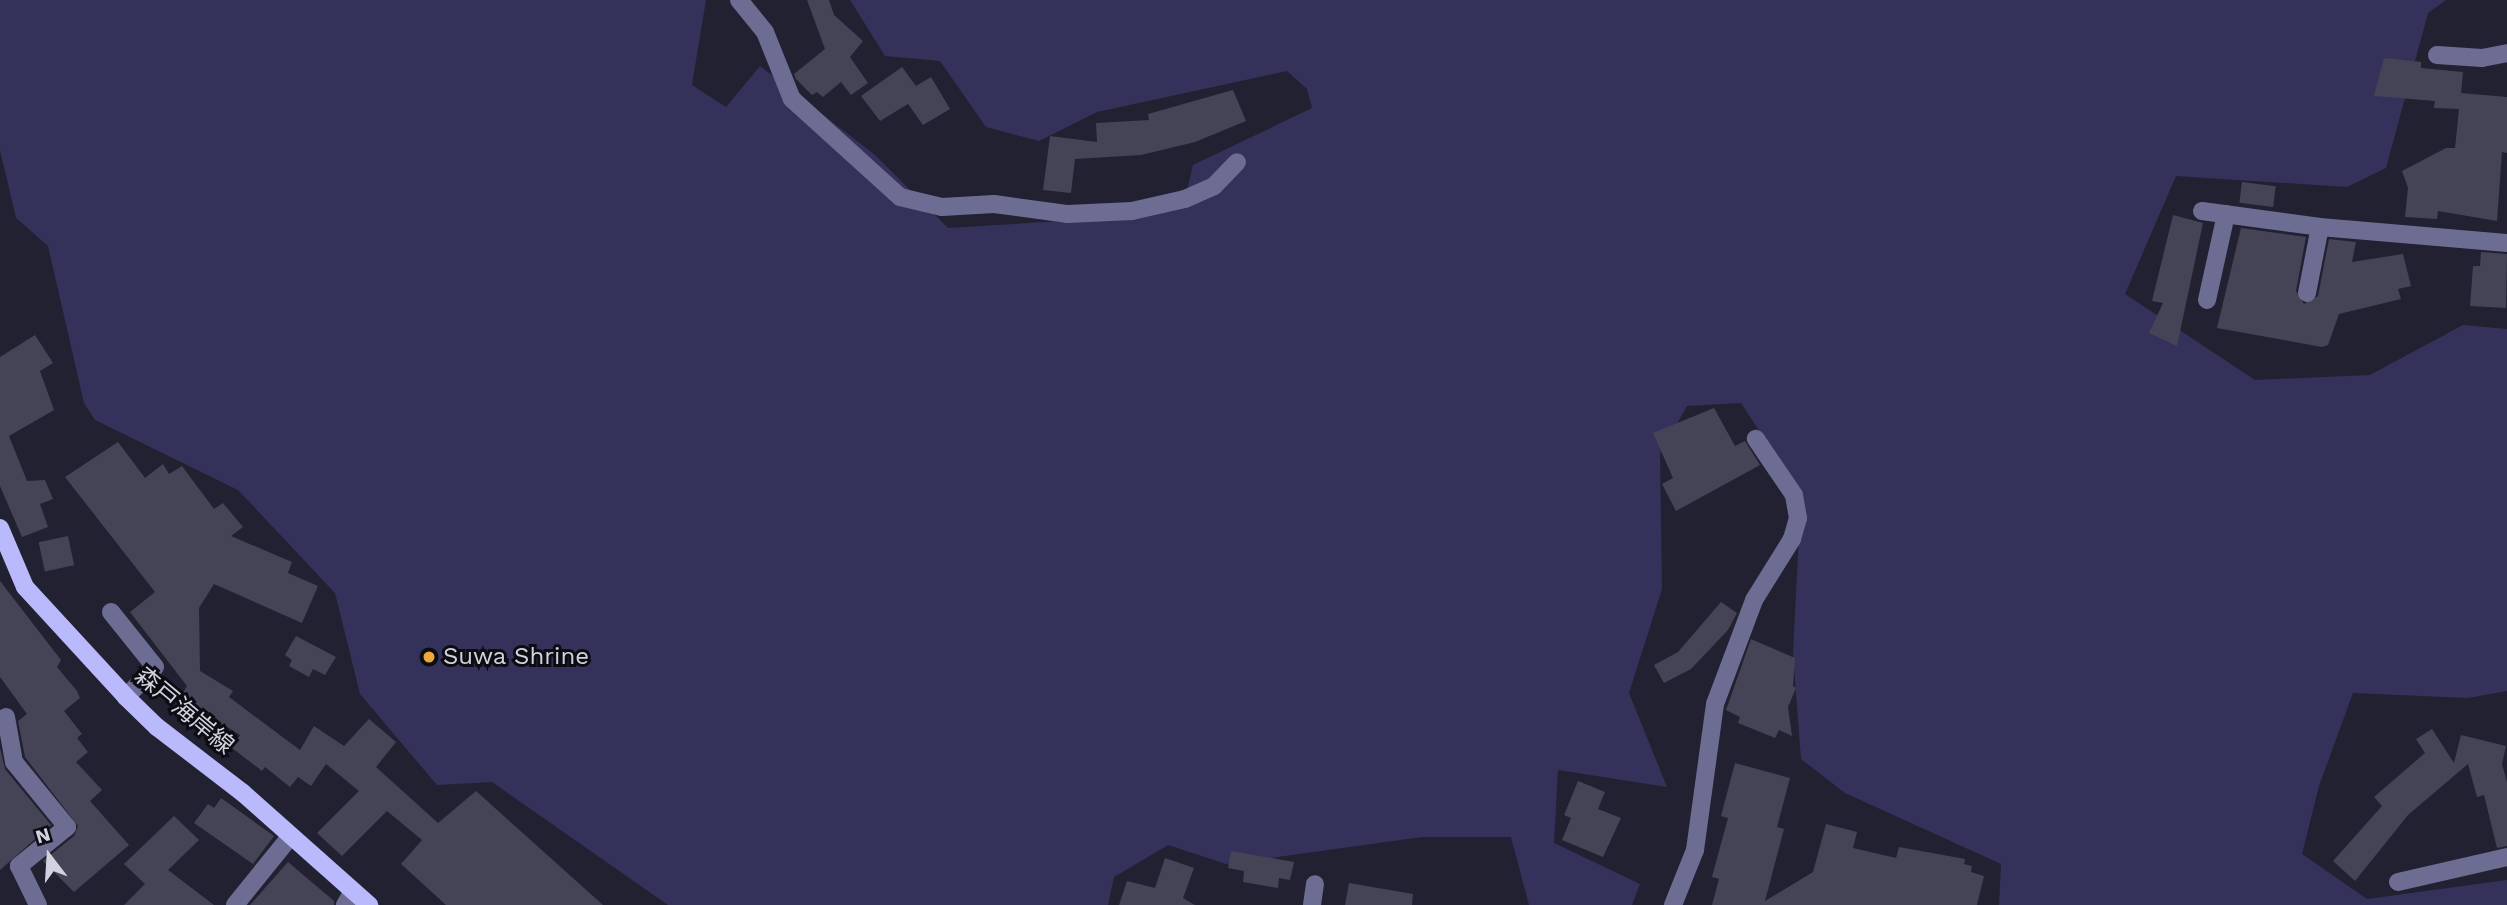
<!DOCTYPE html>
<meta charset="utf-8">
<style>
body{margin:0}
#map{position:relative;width:2507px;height:905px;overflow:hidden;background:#212132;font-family:"Work Sans","Noto Sans JP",sans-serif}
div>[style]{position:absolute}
.green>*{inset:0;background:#34325b}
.building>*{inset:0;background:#444456;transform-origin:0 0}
.minor>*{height:18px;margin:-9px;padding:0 9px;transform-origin:9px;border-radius:9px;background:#6d6d94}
.major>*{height:18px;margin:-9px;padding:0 9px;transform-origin:9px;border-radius:9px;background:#b9b9fb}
.dots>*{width:19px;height:19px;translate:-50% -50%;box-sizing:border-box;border:4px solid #0c0c13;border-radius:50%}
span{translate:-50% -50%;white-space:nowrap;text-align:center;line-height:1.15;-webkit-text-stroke:6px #0c0c13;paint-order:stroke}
.poi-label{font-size:24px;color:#d1d2dd}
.left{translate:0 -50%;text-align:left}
.street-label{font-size:24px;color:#d1d2dd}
.north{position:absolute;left:14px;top:821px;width:70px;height:70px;-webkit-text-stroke:5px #0c0c13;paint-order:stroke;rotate:343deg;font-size:19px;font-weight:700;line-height:28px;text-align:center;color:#d1d2dd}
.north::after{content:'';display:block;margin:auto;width:24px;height:32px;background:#d1d2dd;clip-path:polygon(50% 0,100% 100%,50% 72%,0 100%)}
</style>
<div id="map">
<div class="green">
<i style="clip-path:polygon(0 0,706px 0,692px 85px,726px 107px,760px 66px,875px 155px,948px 228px,1129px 217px,1183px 208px,1193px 165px,1312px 108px,1307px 89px,1287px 71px,1097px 112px,1039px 141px,986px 127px,940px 61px,885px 56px,850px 0,2446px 0,2428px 13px,2386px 168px,2347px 187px,2176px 176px,2125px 294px,2255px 380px,2370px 375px,2463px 325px,2507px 329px,2507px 691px,2468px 698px,2353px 693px,2319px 786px,2302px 854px,2367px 899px,2507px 880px,2507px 905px,1999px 905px,2001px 864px,1845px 793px,1801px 759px,1793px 654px,1801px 494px,1741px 403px,1687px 406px,1660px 453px,1662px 589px,1629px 693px,1667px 787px,1558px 770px,1554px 843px,1640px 884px,1632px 905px,1529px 905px,1511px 837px,1422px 837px,1226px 864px,1168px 845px,1114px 877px,1108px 905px,668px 905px,492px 782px,437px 785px,360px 694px,335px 593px,238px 490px,95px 420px,84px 403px,48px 246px,16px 218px,0 150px)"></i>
</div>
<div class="building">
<i style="clip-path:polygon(807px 0,829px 0,834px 15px,863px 41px,850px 57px,868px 83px,851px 95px,841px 82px,823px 97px,817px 92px,812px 95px,796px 79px,794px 74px,825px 49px)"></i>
<i style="clip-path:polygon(2384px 58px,2421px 62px,2421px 68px,2463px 72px,2461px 93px,2507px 97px,2507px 153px,2502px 152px,2497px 221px,2438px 211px,2437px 219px,2405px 217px,2408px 188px,2402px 171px,2446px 148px,2455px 148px,2459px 109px,2434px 108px,2435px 101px,2374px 96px)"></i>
<i style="clip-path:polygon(902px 67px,916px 86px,931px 77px,950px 109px,923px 125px,908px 104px,880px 121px,861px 96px)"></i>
<i style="clip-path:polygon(1233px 90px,1246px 121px,1195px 142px,1141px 155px,1075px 159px,1071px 193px,1043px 190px,1050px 136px,1097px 142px,1096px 123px,1149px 120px,1148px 114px)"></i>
<i style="left:2242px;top:182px;width:34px;height:21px;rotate:7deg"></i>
<i style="clip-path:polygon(2173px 215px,2203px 223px,2177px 346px,2149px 333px,2163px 303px,2152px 301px)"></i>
<i style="clip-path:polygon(2241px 228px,2306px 237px,2296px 291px,2304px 304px,2318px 296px,2329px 239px,2356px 242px,2352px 262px,2403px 254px,2411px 286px,2398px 289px,2401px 299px,2339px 314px,2328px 345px,2322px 347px,2217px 328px)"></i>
<i style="clip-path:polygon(2481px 252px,2507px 254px,2506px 308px,2470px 306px,2473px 266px,2480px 266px)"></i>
<i style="clip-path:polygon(35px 335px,53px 363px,40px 371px,54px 410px,9px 436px,27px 481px,45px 480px,53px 499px,40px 504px,48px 527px,22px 537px,0 486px,0 357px)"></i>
<i style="clip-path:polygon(1714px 408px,1735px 446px,1745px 441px,1760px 465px,1676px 511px,1662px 484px,1673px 478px,1653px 433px)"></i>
<i style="clip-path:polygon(118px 442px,145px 478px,163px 464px,169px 474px,182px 466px,214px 509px,223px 503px,243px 527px,231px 536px,292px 562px,288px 573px,318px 586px,302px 623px,214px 584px,199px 608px,200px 671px,233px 691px,229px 697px,300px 750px,314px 726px,344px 746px,369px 719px,396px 742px,376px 767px,438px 823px,476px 791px,603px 905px,446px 905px,401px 864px,422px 840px,387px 811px,342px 856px,317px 833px,359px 791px,326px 764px,311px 786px,298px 777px,290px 787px,265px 767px,262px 771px,232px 748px,240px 735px,180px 698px,187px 686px,130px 612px,155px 592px,65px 477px)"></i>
<i style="left:68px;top:536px;width:30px;height:30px;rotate:78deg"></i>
<i style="clip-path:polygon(0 581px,61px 660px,57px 667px,77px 691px,80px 698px,64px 711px,82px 734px,77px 738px,88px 752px,76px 762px,102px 790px,90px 801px,129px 845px,74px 892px,43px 861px,74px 836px,78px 826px,25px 757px,18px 721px,27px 714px,0 677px)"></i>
<i style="clip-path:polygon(1721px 602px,1737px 613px,1728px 630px,1691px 669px,1664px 683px,1654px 665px,1678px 652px)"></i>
<i style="clip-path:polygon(296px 636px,336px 657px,325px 675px,313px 669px,309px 677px,289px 666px,292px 660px,285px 655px)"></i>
<i style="clip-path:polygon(1751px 639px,1795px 658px,1793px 686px,1796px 688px,1788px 707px,1792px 736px,1779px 730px,1775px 738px,1738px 723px,1740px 717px,1726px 710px)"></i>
<i style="clip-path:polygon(2432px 729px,2454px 763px,2461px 735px,2506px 746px,2502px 764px,2507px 782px,2507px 846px,2497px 848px,2484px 795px,2477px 797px,2468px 764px,2408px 815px,2355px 881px,2333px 861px,2382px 806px,2374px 797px,2425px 753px,2416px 739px)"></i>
<i style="clip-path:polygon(0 748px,5px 769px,51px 825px,0 870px)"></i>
<i style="clip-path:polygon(1735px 763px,1790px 778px,1777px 827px,1784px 829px,1765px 901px,1813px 872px,1826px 824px,1857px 832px,1853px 848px,1896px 858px,1899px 847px,1965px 859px,1964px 864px,1972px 866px,1971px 872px,1984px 876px,1977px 905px,1712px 905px,1719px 879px,1712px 877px,1728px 818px,1721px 816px)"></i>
<i style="clip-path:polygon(1578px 781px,1605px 792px,1598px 809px,1621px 818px,1603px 857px,1562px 840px,1571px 818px,1564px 815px)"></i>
<i style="clip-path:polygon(221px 798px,274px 836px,253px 864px,194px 823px,208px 804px,214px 808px)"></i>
<i style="clip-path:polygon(174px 816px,199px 840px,168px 870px,214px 905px,124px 905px,145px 884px,124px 864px)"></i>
<i style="clip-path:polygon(1231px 851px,1294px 862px,1290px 880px,1279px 878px,1278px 888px,1243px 882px,1244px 871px,1228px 868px)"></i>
<i style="clip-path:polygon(1165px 858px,1194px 868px,1183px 898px,1195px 905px,1119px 905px,1127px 881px,1155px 888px)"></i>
<i style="clip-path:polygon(288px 862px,334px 901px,334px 905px,250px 905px)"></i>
<i style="clip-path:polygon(1349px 883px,1413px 894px,1412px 905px,1345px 905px)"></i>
</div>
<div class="minor">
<i style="left:739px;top:0;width:41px;rotate:50.9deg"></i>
<i style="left:765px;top:32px;width:72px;rotate:68.1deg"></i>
<i style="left:792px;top:99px;width:146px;rotate:42.2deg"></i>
<i style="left:900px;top:197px;width:43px;rotate:13.4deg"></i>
<i style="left:942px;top:207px;width:52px;rotate:-3.3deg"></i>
<i style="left:994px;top:204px;width:75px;rotate:7.7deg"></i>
<i style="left:1068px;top:214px;width:64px;rotate:-2.7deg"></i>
<i style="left:1132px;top:211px;width:54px;rotate:-12.8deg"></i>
<i style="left:1185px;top:199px;width:32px;rotate:-24deg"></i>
<i style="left:1214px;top:186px;width:33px;rotate:-46deg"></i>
<i style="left:2437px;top:55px;width:45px;rotate:3.8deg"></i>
<i style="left:2482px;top:58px;width:25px;rotate:-11deg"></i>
<i style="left:2202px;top:211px;width:119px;rotate:7.7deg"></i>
<i style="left:2320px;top:227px;width:188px;rotate:4.9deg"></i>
<i style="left:2307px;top:293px;width:67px;rotate:-78.9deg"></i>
<i style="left:2207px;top:300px;width:88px;rotate:-77.5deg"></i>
<i style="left:111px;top:612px;width:70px;rotate:51.3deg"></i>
<i style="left:155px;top:667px;width:42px;rotate:134deg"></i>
<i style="left:6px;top:717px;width:46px;rotate:79.9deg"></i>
<i style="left:14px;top:762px;width:84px;rotate:50.8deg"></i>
<i style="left:67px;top:827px;width:62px;rotate:140.9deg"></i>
<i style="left:19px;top:866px;width:43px;rotate:64deg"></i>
<i style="left:2398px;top:882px;width:112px;rotate:-12.9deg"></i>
<i style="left:235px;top:905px;width:86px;rotate:-51.1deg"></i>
<i style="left:345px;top:905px;width:16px;rotate:-60deg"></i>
<i style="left:1312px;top:905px;width:21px;rotate:-82deg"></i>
<i style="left:1673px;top:905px;width:59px;rotate:-68.2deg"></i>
<i style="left:1695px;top:850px;width:147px;rotate:-82.2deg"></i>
<i style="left:1715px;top:704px;width:111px;rotate:-69.4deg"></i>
<i style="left:1754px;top:600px;width:72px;rotate:-58.1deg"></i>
<i style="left:1792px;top:539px;width:22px;rotate:-74deg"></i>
<i style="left:1798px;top:518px;width:23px;rotate:-100deg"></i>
<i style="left:1794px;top:495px;width:68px;rotate:-124.2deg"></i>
</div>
<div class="major">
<i style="left:0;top:528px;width:64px;rotate:67deg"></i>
<i style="left:25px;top:587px;width:149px;rotate:47.4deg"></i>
<i style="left:126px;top:697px;width:43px;rotate:44.1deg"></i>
<i style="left:157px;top:727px;width:108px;rotate:37.5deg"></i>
<i style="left:243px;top:793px;width:169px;rotate:41.6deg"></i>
</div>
<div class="dots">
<i style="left:429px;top:657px;background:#eda83b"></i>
</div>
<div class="poi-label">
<span class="left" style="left:443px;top:657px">Suwa Shrine</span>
</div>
<div class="street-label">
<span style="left:184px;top:711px;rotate:40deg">森戸海岸線</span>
</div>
<div class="north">N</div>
</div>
